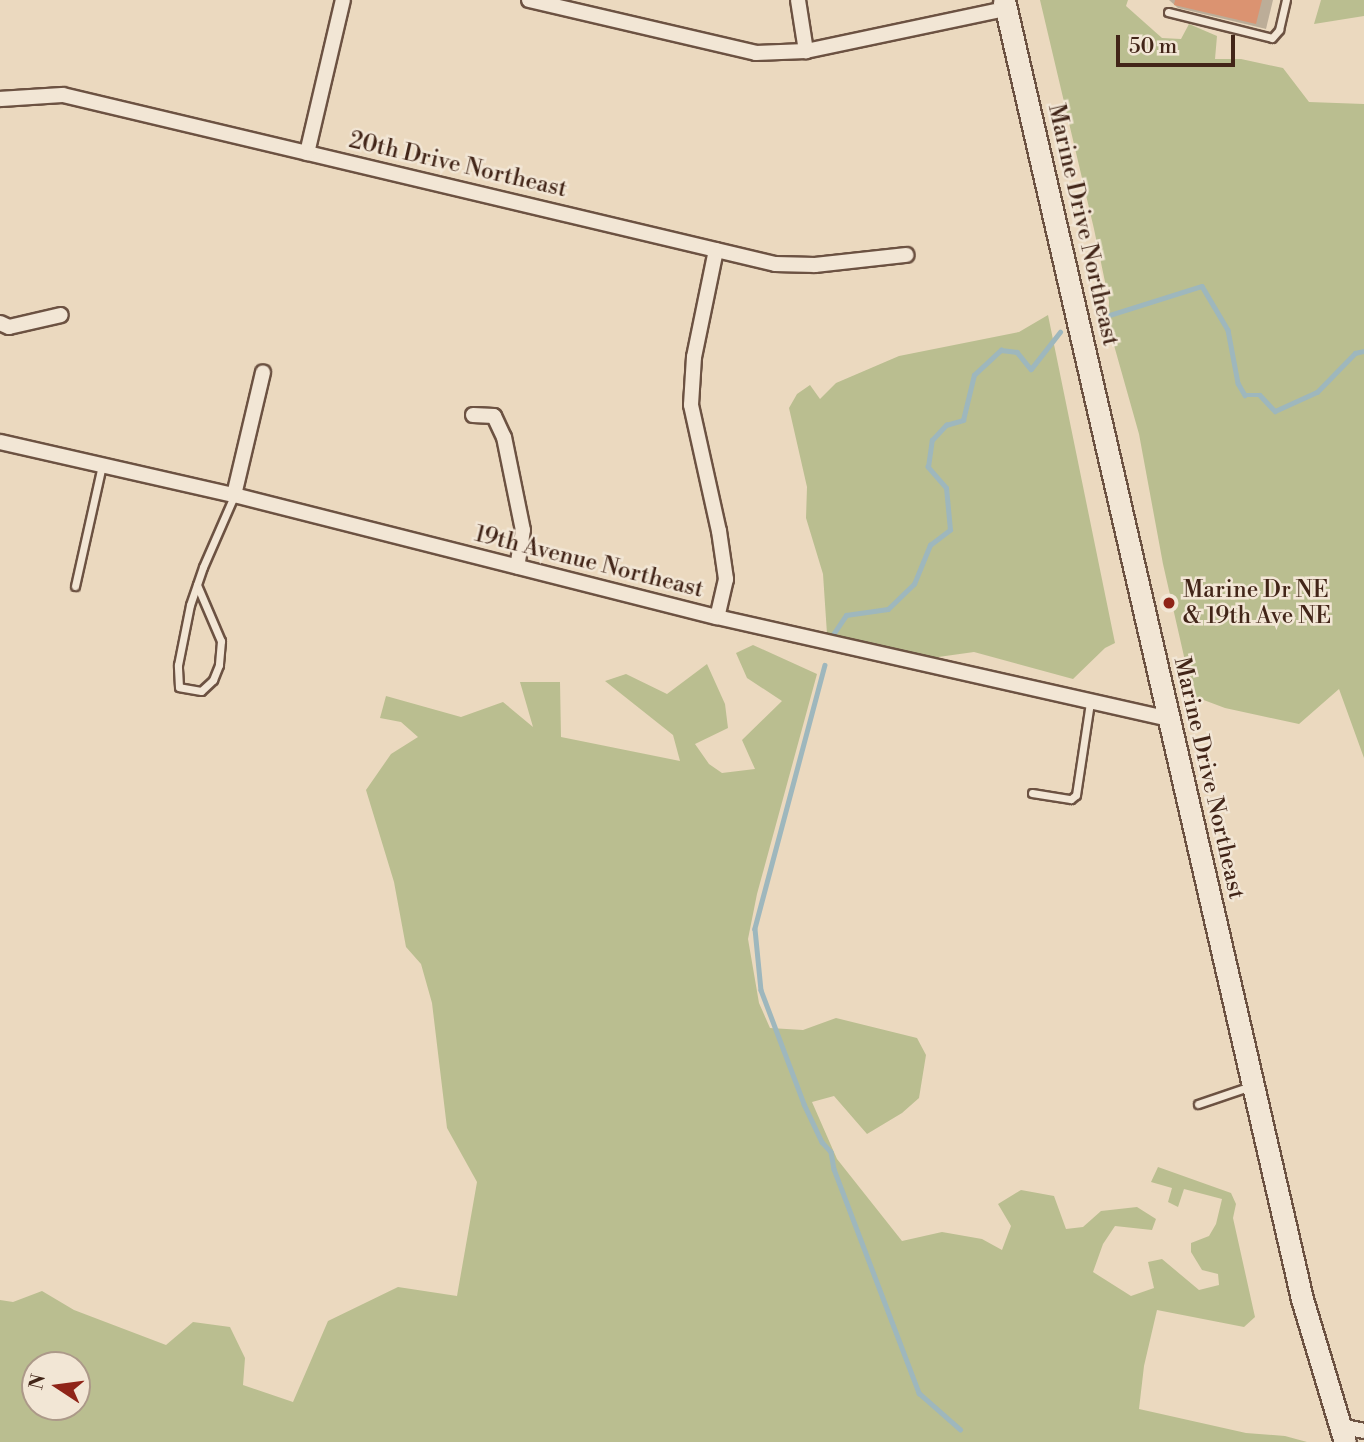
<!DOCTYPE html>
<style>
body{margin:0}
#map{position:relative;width:1364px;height:1442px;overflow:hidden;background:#ebd9bf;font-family:"Libre Bodoni",serif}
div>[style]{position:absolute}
.green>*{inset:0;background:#babe90}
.shadow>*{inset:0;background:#0003}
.stream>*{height:4.5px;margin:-2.25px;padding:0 2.25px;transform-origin:2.25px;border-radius:2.25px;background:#9eb7bd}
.building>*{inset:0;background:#db9371}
.roads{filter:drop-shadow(2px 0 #6c5242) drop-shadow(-2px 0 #6c5242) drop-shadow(0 2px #6c5242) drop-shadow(0 -2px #6c5242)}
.service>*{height:7px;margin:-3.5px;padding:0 3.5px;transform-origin:3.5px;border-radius:3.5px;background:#f2e6d5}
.minor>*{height:14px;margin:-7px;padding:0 7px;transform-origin:7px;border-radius:7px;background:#f2e6d5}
.secondary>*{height:21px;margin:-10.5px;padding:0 10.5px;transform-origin:10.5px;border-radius:10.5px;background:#f2e6d5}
.dots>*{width:19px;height:19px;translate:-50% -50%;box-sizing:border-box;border:4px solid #f2e6d5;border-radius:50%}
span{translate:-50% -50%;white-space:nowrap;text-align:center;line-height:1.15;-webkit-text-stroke:5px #f2e6d5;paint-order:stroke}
.street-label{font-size:23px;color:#422518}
.poi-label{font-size:23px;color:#422518}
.left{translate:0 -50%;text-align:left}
.north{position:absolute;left:21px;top:1351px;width:70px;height:70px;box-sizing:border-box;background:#f2e6d5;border:2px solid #ac9989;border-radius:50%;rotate:283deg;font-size:19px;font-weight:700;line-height:28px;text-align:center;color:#422518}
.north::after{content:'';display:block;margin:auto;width:24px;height:32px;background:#8f2418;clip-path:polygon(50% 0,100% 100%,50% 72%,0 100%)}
.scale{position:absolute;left:1116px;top:35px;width:119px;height:32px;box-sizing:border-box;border:4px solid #422518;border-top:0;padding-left:9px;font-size:21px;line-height:24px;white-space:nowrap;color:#422518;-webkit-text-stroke:5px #f2e6d5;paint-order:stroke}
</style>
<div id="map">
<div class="green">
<i style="clip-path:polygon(1040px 0,1128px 0,1126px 6px,1162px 38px,1181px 39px,1189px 24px,1217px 36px,1215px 59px,1241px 59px,1283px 68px,1309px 102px,1364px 104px,1364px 758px,1339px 689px,1299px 724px,1225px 708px,1193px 696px,1163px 564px,1139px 434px,1108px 324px,1109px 301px,1094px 229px)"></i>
<i style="clip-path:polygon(1321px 0,1364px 0,1364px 16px,1314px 24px)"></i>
<i style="clip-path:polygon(1048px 315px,1115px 643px,1105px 648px,1073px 679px,974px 652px,924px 659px,827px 634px,823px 574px,806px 518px,807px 487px,789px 408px,797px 394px,810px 385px,820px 399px,836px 383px,899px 356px,1019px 332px)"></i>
<i style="clip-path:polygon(evenodd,753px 645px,817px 674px,757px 894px,748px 939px,759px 1003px,770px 1028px,803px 1030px,836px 1018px,917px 1038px,926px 1055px,919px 1098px,902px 1113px,867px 1134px,834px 1096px,812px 1102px,837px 1159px,902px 1241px,942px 1232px,982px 1239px,1002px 1250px,1011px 1226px,998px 1204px,1021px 1190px,1054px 1196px,1066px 1229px,1083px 1227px,1101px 1211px,1137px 1207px,1156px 1219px,1152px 1230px,1115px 1226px,1103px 1244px,1093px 1272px,1131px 1296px,1154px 1288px,1148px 1262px,1162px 1259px,1199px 1290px,1219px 1285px,1218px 1274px,1202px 1270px,1191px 1252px,1191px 1243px,1209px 1236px,1216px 1224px,1222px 1199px,1184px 1189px,1178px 1207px,1168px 1202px,1172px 1188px,1151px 1182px,1158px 1167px,1231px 1193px,1236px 1204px,1233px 1218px,1255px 1317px,1244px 1327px,1157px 1310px,1144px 1366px,1139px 1409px,1246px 1433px,1285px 1436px,1307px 1442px,0 1442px,0 1300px,13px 1302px,42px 1291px,74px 1310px,166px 1345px,193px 1322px,230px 1327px,245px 1358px,243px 1385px,293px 1402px,328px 1321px,398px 1287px,457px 1296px,477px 1182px,447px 1128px,432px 1003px,421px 964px,406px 947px,394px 882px,366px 790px,391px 754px,418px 737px,401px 722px,380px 718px,386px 696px,461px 717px,503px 702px,533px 727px,520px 682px,560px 682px,561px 737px,680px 761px,673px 735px,605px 681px,626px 674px,667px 694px,707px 664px,725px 704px,728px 728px,695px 744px,709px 764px,722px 773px,755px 769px,742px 740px,782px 701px,747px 678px,736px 653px,753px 645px,35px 1365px,77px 1365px,77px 1407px,35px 1407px,35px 1365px)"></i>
</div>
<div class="shadow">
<i style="clip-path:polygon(1169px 0,1273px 0,1266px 29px,1178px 8px)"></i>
</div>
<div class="stream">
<i style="left:1110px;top:315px;width:96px;rotate:-17.5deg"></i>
<i style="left:1202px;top:286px;width:51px;rotate:59.4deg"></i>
<i style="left:1228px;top:330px;width:54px;rotate:79.3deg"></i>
<i style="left:1238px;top:383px;width:14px;rotate:60deg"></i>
<i style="left:1245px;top:395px;width:15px"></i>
<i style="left:1260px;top:395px;width:22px;rotate:47deg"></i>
<i style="left:1275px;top:411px;width:46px;rotate:-24.3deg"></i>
<i style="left:1317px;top:392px;width:54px;rotate:-45.7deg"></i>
<i style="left:1355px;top:353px;width:9px;rotate:-13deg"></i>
<i style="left:832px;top:636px;width:25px;rotate:-56deg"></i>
<i style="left:846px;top:615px;width:42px;rotate:-8.1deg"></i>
<i style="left:888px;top:609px;width:36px;rotate:-44deg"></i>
<i style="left:914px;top:584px;width:42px;rotate:-67.7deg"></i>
<i style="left:930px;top:545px;width:25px;rotate:-37deg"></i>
<i style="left:950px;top:530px;width:42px;rotate:-95.4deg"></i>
<i style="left:946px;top:488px;width:28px;rotate:-131deg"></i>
<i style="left:928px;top:467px;width:27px;rotate:-82deg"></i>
<i style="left:932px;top:440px;width:21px;rotate:-47deg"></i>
<i style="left:946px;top:425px;width:18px;rotate:-16deg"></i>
<i style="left:963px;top:420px;width:46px;rotate:-76.3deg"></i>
<i style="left:974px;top:375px;width:37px;rotate:-43deg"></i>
<i style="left:1001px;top:350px;width:16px;rotate:7deg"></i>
<i style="left:1017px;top:352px;width:22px;rotate:51deg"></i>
<i style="left:1031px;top:369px;width:47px;rotate:-51.9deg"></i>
<i style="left:825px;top:665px;width:273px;rotate:104.9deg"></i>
<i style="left:755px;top:929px;width:61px;rotate:84.4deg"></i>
<i style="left:761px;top:990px;width:122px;rotate:69.3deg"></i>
<i style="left:804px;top:1104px;width:42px;rotate:64.7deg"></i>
<i style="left:822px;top:1142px;width:13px;rotate:48deg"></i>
<i style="left:831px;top:1152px;width:17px;rotate:80deg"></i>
<i style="left:834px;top:1169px;width:240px;rotate:69.2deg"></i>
<i style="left:919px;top:1393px;width:55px;rotate:41.3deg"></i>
</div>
<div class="building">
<i style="clip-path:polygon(1175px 0,1262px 0,1256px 24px,1174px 5px)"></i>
</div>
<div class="roads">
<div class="service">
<i style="left:1168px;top:12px;width:107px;rotate:14deg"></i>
<i style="left:1272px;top:38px;width:11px;rotate:-49deg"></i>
<i style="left:1279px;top:30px;width:31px;rotate:-77deg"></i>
<i style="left:197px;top:585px;width:61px;rotate:66.8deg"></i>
<i style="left:221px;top:641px;width:24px;rotate:95deg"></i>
<i style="left:219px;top:665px;width:16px;rotate:112deg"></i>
<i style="left:213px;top:680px;width:16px;rotate:137deg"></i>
<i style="left:201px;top:691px;width:22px;rotate:-170deg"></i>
<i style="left:179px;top:687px;width:22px;rotate:-93deg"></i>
<i style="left:178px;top:665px;width:61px;rotate:-78.7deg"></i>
<i style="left:190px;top:605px;width:40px;rotate:-71.1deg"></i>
<i style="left:203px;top:567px;width:77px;rotate:-66.4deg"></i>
<i style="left:75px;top:586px;width:124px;rotate:-77.4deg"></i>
<i style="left:1032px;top:793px;width:39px;rotate:9deg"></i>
<i style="left:1071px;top:799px;width:6px;rotate:-39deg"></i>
<i style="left:1076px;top:795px;width:94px;rotate:-81.4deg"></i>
<i style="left:1198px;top:1104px;width:56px;rotate:-18.8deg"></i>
</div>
<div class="minor">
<i style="left:529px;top:0;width:233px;rotate:13.1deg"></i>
<i style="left:756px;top:53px;width:50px;rotate:-2.3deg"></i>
<i style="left:806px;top:51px;width:204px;rotate:-11.9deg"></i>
<i style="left:798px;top:0;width:52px;rotate:81.1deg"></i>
<i style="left:0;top:99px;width:63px;rotate:-3.6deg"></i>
<i style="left:63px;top:95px;width:732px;rotate:13.35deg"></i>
<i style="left:775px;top:264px;width:40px;rotate:1.4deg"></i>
<i style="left:815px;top:265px;width:92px;rotate:-6.3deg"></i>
<i style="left:307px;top:153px;width:157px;rotate:-76.8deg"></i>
<i style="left:716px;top:250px;width:109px;rotate:101.6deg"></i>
<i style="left:694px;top:357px;width:48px;rotate:93.6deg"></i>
<i style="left:691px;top:405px;width:129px;rotate:77.5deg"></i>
<i style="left:719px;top:531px;width:49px;rotate:81.7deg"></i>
<i style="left:726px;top:579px;width:39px;rotate:103deg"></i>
<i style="left:0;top:323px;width:10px;rotate:24deg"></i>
<i style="left:9px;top:327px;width:53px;rotate:-13deg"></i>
<i style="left:473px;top:415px;width:21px;rotate:3deg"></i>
<i style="left:494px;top:416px;width:23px;rotate:65deg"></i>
<i style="left:504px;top:437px;width:95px;rotate:78.5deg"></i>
<i style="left:523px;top:530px;width:37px;rotate:99deg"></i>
<i style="left:0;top:442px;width:240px;rotate:12.8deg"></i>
<i style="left:234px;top:495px;width:498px;rotate:14.2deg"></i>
<i style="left:717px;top:617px;width:463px;rotate:12.7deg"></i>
<i style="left:234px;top:495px;width:126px;rotate:-76.7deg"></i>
<i style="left:1339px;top:1426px;width:25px;rotate:11deg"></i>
</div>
<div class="secondary">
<i style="left:1004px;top:0;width:1333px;rotate:77.08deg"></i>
<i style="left:1302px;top:1299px;width:149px;rotate:73.3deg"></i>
</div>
</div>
<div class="dots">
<i style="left:1169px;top:603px;background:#8f2418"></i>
</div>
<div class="street-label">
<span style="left:458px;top:165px;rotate:13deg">20th Drive Northeast</span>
<span style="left:1083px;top:225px;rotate:77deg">Marine Drive Northeast</span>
<span style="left:589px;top:562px;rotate:14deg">19th Avenue Northeast</span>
<span style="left:1209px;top:778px;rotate:77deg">Marine Drive Northeast</span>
</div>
<div class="poi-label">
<span class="left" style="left:1183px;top:603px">Marine Dr NE<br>&amp; 19th Ave NE</span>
</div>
<div class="north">N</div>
<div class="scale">50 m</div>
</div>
